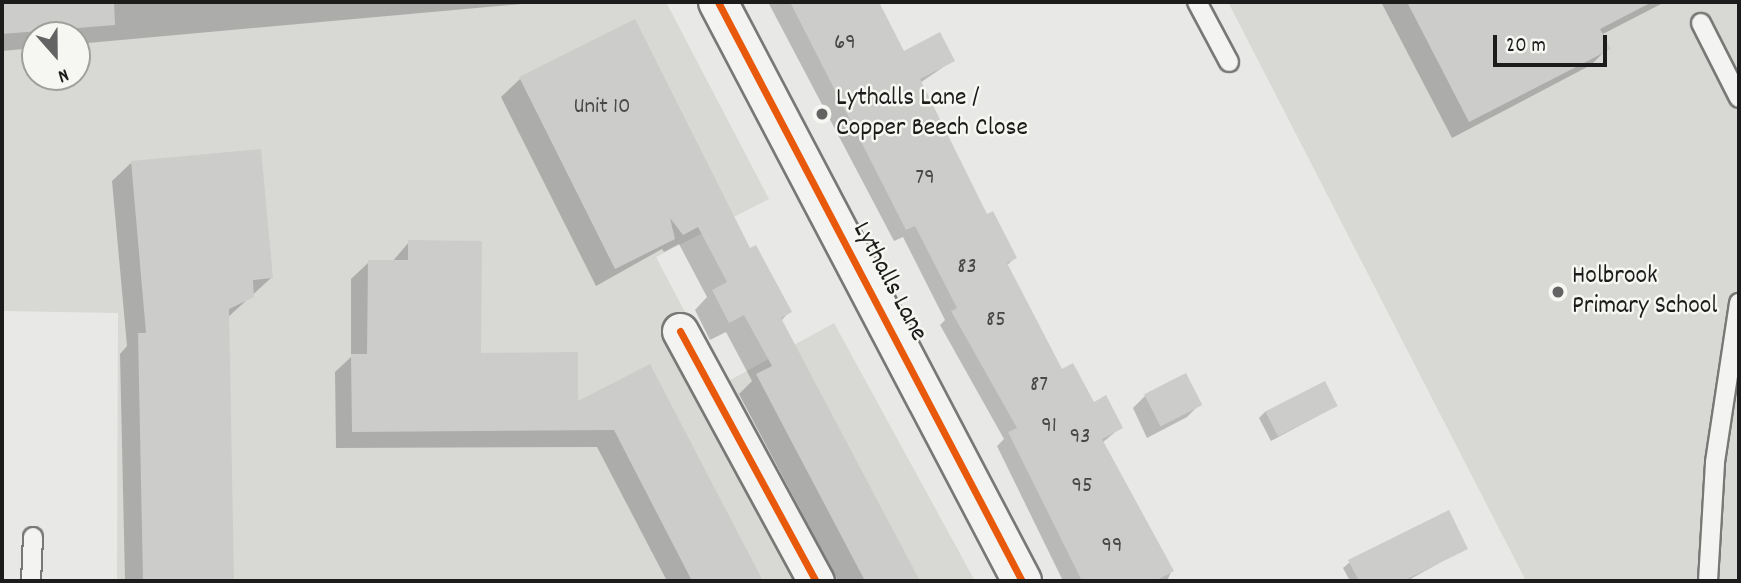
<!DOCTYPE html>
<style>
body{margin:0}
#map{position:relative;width:1741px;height:583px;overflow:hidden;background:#e8e8e6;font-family:Dekko,sans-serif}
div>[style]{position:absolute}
.built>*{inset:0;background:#d8d8d5}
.shadow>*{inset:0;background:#0003}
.building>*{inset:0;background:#ccccca;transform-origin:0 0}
.roads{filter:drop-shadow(2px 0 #787877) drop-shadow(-2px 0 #787877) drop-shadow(0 2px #787877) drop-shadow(0 -2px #787877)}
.lane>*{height:18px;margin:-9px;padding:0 9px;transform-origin:9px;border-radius:9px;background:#f3f3f1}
.street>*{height:35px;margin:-17.5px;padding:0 17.5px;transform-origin:17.5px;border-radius:17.5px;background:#f3f3f1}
.secondary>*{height:38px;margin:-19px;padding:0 19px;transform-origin:19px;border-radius:19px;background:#f3f3f1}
.cycleway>*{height:7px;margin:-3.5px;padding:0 3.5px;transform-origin:3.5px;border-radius:3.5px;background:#e8590c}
.dots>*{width:19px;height:19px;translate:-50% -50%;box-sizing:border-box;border:4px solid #f6f6f2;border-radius:50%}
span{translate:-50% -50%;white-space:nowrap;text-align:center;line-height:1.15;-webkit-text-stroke:5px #f6f6f2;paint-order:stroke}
.number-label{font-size:23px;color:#484848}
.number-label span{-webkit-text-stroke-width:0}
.poi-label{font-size:26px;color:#1c1c1c}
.left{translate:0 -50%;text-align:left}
.street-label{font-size:26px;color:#1c1c1c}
.frame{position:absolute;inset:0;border:4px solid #1c1c1c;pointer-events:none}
.north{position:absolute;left:21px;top:21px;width:70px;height:70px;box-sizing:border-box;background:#f6f6f2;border:2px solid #9f9f9c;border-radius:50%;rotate:159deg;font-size:19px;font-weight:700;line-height:28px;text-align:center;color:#1c1c1c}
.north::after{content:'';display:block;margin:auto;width:24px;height:32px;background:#636363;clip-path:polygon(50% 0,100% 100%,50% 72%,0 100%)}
.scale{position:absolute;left:1493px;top:35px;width:114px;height:32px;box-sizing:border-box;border:4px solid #1c1c1c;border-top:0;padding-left:9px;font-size:21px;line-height:24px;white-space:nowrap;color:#1c1c1c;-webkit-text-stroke:5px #f6f6f2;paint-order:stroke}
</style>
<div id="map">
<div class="built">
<i style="clip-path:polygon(evenodd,2px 2px,666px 2px,769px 199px,656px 257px,723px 384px,834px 323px,975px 581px,117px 581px,118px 313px,2px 311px,2px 2px,35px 35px,77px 35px,77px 77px,35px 77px,35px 35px)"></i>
<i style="clip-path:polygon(1228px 2px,1739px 2px,1739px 581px,1526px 581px)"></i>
</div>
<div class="shadow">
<i style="clip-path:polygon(2px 2px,543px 2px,77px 44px,77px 35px,35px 35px,35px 48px,2px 51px)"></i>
<i style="clip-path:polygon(768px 2px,876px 2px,903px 53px,952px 61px,920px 83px,986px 217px,1015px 258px,1006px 266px,1061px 372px,1120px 428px,1102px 443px,1172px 570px,1167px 581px,1063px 581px,997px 446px,1004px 439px,940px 325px,945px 320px,903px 237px,894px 241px)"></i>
<i style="clip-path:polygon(1381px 2px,1665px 2px,1601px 35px,1608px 48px,1591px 65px,1452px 138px)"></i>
<i style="clip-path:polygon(635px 21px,749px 250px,789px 312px,781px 321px,918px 581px,838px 581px,739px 394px,752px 381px,726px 332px,710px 340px,695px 310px,707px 297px,679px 244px,664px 252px,662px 249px,596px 286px,501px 97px,520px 79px)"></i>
<i style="clip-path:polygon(131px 163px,271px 278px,227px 318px,232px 581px,125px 581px,120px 354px,127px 346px,112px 181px)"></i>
<i style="clip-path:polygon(409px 242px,479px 355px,576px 404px,649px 366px,761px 581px,667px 581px,597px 447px,336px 448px,335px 372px,351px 357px,351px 279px,369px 262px,392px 262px)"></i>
<i style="clip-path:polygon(1145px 396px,1200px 404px,1187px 417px,1147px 438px,1133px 408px)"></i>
<i style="clip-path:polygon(1336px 406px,1271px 441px,1259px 418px,1266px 411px)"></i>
<i style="clip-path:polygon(1466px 548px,1407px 581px,1350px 581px,1343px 568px,1350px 562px)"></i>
</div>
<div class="building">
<i style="clip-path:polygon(2px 2px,114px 2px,115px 25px,2px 34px)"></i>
<i style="clip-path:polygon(790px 2px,879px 2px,904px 51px,940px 32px,955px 61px,920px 79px,987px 214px,993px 211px,1017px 258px,1007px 263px,1062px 369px,1073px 363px,1094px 402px,1106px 395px,1123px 428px,1102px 439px,1174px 571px,1155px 581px,1082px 581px,1008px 432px,1017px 428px,951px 311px,957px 308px,915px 226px,906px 230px)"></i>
<i style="clip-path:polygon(1407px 2px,1652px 2px,1600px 29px,1611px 49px,1469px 122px)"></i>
<i style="clip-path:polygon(635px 19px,750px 248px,756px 245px,792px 312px,781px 318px,920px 581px,865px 581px,756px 374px,772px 366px,744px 315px,729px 323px,712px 290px,727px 282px,698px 227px,683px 235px,670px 218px,675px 239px,615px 269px,519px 77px)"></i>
<i style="clip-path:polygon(261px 149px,273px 278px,253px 280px,254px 297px,229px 309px,234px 581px,143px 581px,138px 333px,146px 333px,131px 161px)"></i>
<i style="clip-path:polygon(408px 240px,482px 241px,481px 353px,578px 352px,578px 401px,650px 364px,763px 581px,692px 581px,614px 430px,352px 432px,351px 354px,367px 354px,368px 260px,408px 260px)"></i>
<i style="left:1186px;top:373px;width:36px;height:47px;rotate:63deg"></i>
<i style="left:1325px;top:381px;width:28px;height:67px;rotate:63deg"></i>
<i style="clip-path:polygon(1449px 510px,1468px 549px,1403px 581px,1359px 581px,1348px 560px)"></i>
</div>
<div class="roads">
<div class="lane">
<i style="left:1197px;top:2px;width:68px;rotate:61.9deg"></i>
<i style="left:1701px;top:23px;width:84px;rotate:63.1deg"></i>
<i style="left:31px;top:581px;width:44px;rotate:-87.4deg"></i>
<i style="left:1708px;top:581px;width:119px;rotate:-86.6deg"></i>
<i style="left:1715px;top:462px;width:161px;rotate:-81.4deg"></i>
</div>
<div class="street">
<i style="left:680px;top:331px;width:285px;rotate:61.5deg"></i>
</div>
<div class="secondary">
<i style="left:718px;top:2px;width:654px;rotate:62.3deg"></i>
</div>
</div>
<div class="cycleway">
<i style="left:718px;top:2px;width:654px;rotate:62.3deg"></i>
<i style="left:680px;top:331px;width:285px;rotate:61.5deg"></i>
</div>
<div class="dots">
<i style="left:822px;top:114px;background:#636363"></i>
<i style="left:1558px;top:292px;background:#636363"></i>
</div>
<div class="number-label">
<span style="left:845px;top:44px">69</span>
<span style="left:602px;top:108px">Unit 10</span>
<span style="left:925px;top:179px">79</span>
<span style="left:967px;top:268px">83</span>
<span style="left:996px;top:321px">85</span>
<span style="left:1039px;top:386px">87</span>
<span style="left:1049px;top:427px">91</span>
<span style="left:1080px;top:438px">93</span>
<span style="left:1082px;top:487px">95</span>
<span style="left:1112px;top:547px">99</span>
</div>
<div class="poi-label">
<span class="left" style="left:836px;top:114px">Lythalls Lane /<br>Copper Beech Close</span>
<span class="left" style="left:1572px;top:292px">Holbrook<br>Primary School</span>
</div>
<div class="street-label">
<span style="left:889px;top:282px;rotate:62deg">Lythalls Lane</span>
</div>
<div class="frame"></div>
<div class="north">N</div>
<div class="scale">20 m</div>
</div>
